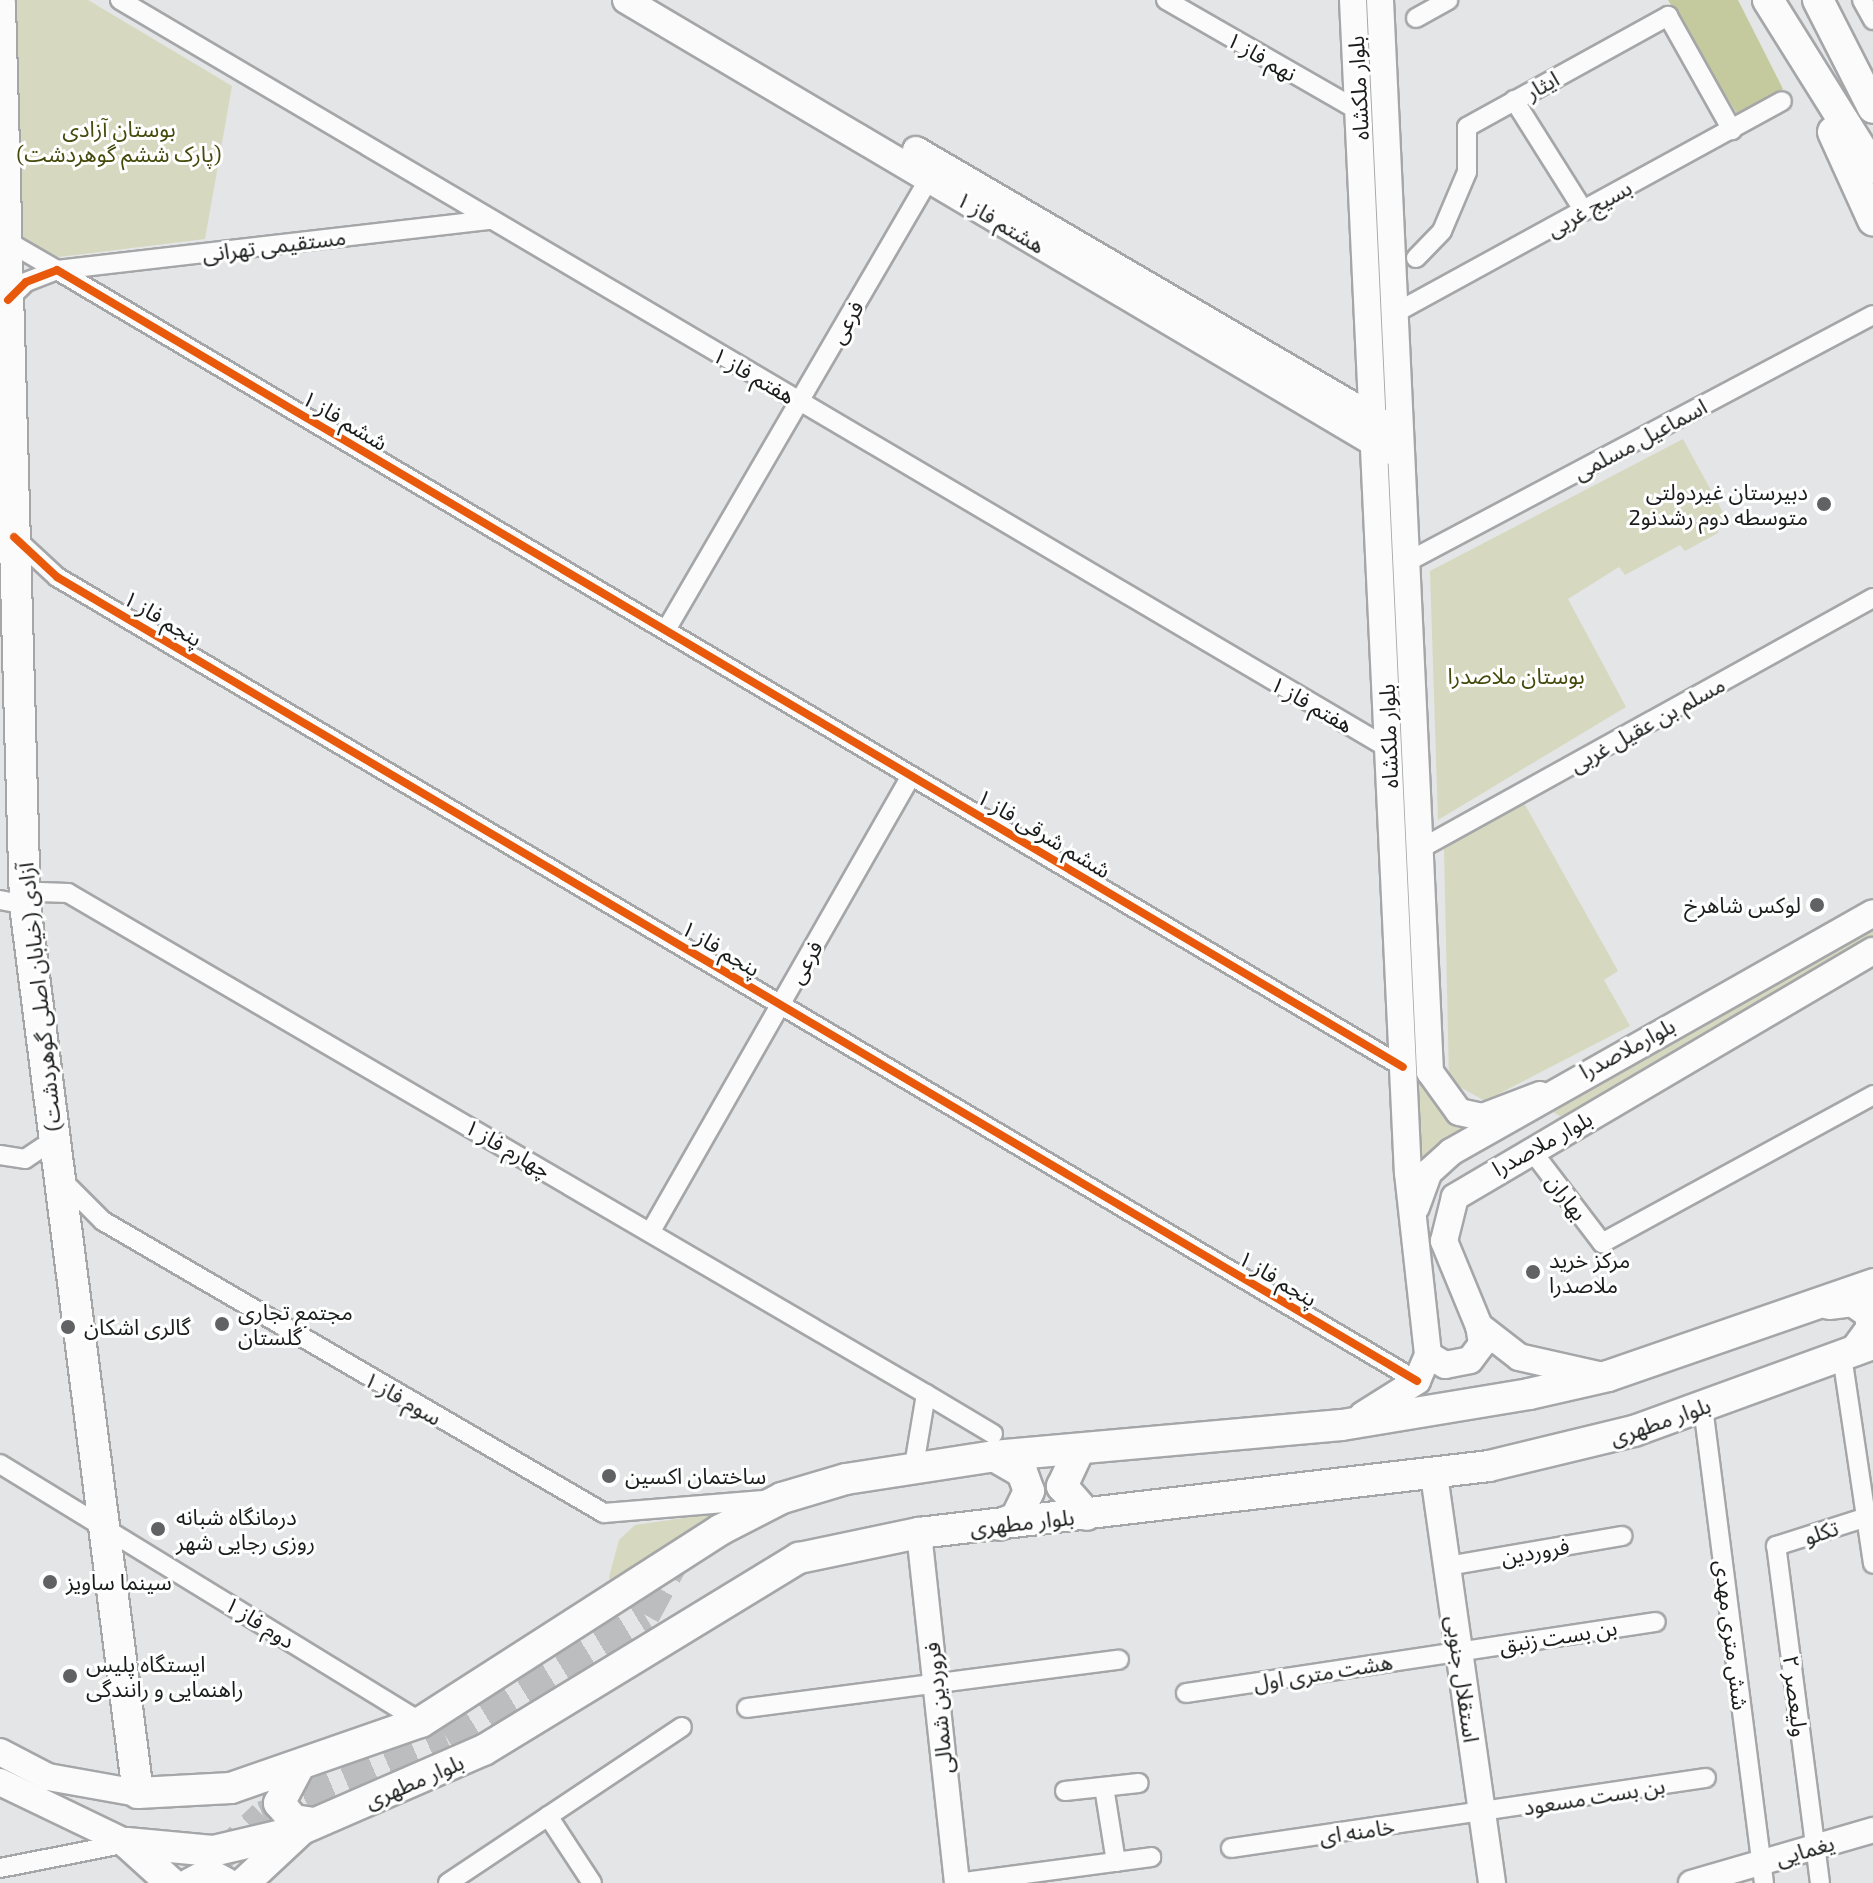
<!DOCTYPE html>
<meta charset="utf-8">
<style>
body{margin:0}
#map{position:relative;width:1873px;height:1883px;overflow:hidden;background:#e4e5e7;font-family:"Exo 2","Noto Sans Arabic",sans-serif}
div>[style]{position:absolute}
.green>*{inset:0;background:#d6d9bf}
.forest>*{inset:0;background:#c5ca9e}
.primary-tunnel>*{height:30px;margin-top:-15px;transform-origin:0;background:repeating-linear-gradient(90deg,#bcbdbe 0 30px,transparent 0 45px)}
.roads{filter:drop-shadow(2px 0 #a5a6a8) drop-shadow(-2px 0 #a5a6a8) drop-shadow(0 2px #a5a6a8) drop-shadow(0 -2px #a5a6a8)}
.minor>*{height:18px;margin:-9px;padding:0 9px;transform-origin:9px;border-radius:9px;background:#fbfbfb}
.tertiary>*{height:24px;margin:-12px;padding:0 12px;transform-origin:12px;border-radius:12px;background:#fbfbfb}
.secondary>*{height:26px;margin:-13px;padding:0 13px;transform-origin:13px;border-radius:13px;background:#fbfbfb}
.primary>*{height:30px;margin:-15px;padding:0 15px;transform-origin:15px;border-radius:15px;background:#fbfbfb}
.cycleway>*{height:8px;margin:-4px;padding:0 4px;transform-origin:4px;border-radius:4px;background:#e8590c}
.dots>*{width:22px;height:22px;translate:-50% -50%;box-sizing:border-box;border:4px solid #fff;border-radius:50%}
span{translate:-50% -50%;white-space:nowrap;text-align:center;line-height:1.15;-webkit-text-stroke:6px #fff;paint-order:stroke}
.street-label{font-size:22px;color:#1b1c1c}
.park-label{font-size:22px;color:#454a0b}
.poi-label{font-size:22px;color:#1b1c1c}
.right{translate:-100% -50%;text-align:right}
.left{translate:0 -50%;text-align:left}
</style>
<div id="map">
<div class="green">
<i style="clip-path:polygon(13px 0,88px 0,232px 86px,205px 239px,59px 257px,17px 236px)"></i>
<i style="clip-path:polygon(1683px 439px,1731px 527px,1719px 524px,1718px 533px,1685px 551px,1680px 545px,1625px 575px,1619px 567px,1568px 599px,1626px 707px,1438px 820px,1430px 571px)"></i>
<i style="clip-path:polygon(1383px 458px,1393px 462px,1423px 1070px,1477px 1129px,1415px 1185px)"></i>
<i style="clip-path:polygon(1524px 803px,1618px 971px,1604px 980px,1630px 1026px,1485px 1101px,1449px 1081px,1444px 849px)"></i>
<i style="clip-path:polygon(1873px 929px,1873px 942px,1828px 972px,1563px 1118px,1553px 1112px)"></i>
<i style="clip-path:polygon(740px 1510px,613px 1587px,609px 1577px,619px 1540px,635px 1525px)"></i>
</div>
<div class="forest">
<i style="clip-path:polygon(1668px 0,1738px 0,1783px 89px,1737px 114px)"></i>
</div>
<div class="primary-tunnel">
<i style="left:219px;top:1858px;width:61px;rotate:-43.7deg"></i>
<i style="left:263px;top:1816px;width:199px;rotate:-23.3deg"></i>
<i style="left:446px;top:1737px;width:233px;rotate:-31.5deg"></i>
<i style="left:645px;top:1615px;width:67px;rotate:-61.5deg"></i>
</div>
<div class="roads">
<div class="minor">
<i style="left:120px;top:0;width:1472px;rotate:30.54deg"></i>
<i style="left:1166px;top:0;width:223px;rotate:29.9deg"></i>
<i style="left:1862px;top:0;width:23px;rotate:61deg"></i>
<i style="left:1416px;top:18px;width:37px;rotate:-29deg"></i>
<i style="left:1514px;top:100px;width:131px;rotate:57.8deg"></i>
<i style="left:0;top:237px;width:66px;rotate:30.1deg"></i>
<i style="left:57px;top:270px;width:436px;rotate:-6.6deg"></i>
<i style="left:1416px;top:258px;width:37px;rotate:-46deg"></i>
<i style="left:1442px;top:231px;width:64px;rotate:-67deg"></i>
<i style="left:1467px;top:172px;width:45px;rotate:-90deg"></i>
<i style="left:1467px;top:127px;width:230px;rotate:-28.9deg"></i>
<i style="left:1668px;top:16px;width:131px;rotate:60.7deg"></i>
<i style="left:8px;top:300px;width:25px;rotate:-45deg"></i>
<i style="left:26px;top:282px;width:33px;rotate:-21deg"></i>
<i style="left:57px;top:270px;width:1564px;rotate:30.63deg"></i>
<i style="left:1395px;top:313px;width:441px;rotate:-28.7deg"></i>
<i style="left:15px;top:538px;width:57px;rotate:42.9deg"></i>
<i style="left:57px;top:577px;width:1580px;rotate:30.59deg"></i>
<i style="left:1407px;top:562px;width:527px;rotate:-27.93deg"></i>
<i style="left:666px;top:630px;width:532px;rotate:-59.77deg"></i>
<i style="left:1420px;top:849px;width:518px;rotate:-28.99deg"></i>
<i style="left:0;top:900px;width:25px;rotate:11deg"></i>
<i style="left:25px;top:905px;width:20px;rotate:-41deg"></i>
<i style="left:40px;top:892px;width:28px;rotate:2deg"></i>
<i style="left:68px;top:893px;width:994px;rotate:30.28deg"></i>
<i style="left:926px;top:1394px;width:73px;rotate:99.5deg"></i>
<i style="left:1532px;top:1151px;width:116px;rotate:52.7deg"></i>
<i style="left:1602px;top:1243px;width:309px;rotate:-28.6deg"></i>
<i style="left:0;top:1155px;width:25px;rotate:9deg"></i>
<i style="left:25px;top:1159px;width:36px;rotate:-34deg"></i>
<i style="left:62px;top:1180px;width:58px;rotate:45deg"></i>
<i style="left:103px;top:1221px;width:580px;rotate:30.24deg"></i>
<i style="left:604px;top:1513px;width:160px;rotate:-4.7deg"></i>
<i style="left:651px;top:1231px;width:524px;rotate:-60.26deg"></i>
<i style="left:1842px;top:1356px;width:210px;rotate:81.5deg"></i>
<i style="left:926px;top:1394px;width:78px;rotate:30.8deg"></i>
<i style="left:1703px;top:1407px;width:480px;rotate:82.7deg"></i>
<i style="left:0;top:1464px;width:494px;rotate:31.5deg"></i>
<i style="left:1447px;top:1566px;width:178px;rotate:-9.7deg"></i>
<i style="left:1186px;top:1693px;width:475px;rotate:-8.6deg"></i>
<i style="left:747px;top:1708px;width:375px;rotate:-7.4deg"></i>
<i style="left:1104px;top:1787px;width:76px;rotate:80.9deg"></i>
<i style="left:1065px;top:1791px;width:74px;rotate:-6.2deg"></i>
<i style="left:548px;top:1816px;width:80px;rotate:56.7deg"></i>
<i style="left:1231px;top:1848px;width:480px;rotate:-8.4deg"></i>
<i style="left:0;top:1868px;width:129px;rotate:-11.1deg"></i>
<i style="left:448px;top:1883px;width:281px;rotate:-33.7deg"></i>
<i style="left:957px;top:1883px;width:196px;rotate:-7.6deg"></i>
<i style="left:1820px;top:1883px;width:340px;rotate:-97.4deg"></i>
<i style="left:1776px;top:1546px;width:96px;rotate:-17.7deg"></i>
</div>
<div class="tertiary">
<i style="left:919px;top:1533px;width:352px;rotate:83.8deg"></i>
<i style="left:1691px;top:1883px;width:190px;rotate:-16.2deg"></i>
</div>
<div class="secondary">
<i style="left:626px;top:0;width:885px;rotate:30.62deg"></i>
<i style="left:1353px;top:0;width:1174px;rotate:87.32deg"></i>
<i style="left:1408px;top:1173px;width:183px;rotate:83.7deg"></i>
<i style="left:1428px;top:1355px;width:28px;rotate:113deg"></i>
<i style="left:1417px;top:1381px;width:64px;rotate:147.8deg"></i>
<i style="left:1380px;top:0;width:1073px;rotate:87.33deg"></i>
<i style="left:1430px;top:1072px;width:49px;rotate:54.1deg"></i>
<i style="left:1459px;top:1112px;width:25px;rotate:12deg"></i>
<i style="left:1483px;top:1117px;width:61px;rotate:-21.1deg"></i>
<i style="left:916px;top:150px;width:545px;rotate:30.33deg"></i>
<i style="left:1416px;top:1207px;width:37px;rotate:-70deg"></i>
<i style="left:1429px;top:1172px;width:30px;rotate:-42deg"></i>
<i style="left:1451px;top:1152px;width:485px;rotate:-29.5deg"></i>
<i style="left:1428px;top:1355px;width:20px;rotate:30deg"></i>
<i style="left:1445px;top:1365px;width:25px;rotate:-11deg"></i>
<i style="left:1470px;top:1360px;width:20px;rotate:-53deg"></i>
<i style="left:1482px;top:1344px;width:18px;rotate:-99deg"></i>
<i style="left:1598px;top:1375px;width:81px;rotate:-167.2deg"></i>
<i style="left:1519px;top:1357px;width:51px;rotate:-142.2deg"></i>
<i style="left:1479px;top:1326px;width:92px;rotate:-112.4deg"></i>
<i style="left:1444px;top:1241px;width:45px;rotate:-76deg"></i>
<i style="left:1455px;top:1197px;width:485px;rotate:-30.5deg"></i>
<i style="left:1434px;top:1475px;width:412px;rotate:81.9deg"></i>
<i style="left:0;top:1752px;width:54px;rotate:27.5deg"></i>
<i style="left:48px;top:1777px;width:91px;rotate:10.1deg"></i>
<i style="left:0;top:1782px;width:141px;rotate:25.7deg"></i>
</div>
<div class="primary">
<i style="left:1768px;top:0;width:198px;rotate:58deg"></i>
<i style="left:1818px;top:0;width:121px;rotate:63deg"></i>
<i style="left:0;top:4px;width:901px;rotate:88.41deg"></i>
<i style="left:25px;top:905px;width:895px;rotate:82.75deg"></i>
<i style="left:138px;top:1793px;width:93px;rotate:-3.1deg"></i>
<i style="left:231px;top:1788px;width:201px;rotate:-19.2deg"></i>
<i style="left:421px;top:1722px;width:355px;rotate:-32.7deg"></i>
<i style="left:720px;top:1530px;width:70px;rotate:-27.3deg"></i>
<i style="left:782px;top:1498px;width:67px;rotate:-16.5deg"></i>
<i style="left:846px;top:1479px;width:150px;rotate:-8.8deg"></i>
<i style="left:994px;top:1456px;width:349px;rotate:-5.1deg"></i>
<i style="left:1342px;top:1425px;width:190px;rotate:-9.4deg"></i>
<i style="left:1529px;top:1394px;width:81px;rotate:-12.8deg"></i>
<i style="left:1608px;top:1376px;width:281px;rotate:-19.1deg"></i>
<i style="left:1833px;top:132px;width:97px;rotate:65.6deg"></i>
<i style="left:1829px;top:1304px;width:24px;rotate:-7deg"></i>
<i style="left:1853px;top:1301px;width:22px;rotate:36deg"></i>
<i style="left:1871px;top:1314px;width:15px;rotate:90deg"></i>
<i style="left:1871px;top:1329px;width:26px;rotate:126deg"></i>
<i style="left:1079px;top:1450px;width:40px;rotate:115deg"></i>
<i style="left:1062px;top:1486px;width:38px;rotate:49deg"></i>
<i style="left:994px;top:1456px;width:32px;rotate:30deg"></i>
<i style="left:1022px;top:1472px;width:20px;rotate:70deg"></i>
<i style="left:1029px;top:1491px;width:30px;rotate:116deg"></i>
<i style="left:1016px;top:1518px;width:18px;rotate:158deg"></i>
<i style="left:298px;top:1768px;width:40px;rotate:118deg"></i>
<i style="left:279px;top:1803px;width:23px;rotate:49deg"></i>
<i style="left:294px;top:1820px;width:20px;rotate:9deg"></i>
<i style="left:127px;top:1843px;width:86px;rotate:5.3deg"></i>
<i style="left:213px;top:1851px;width:71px;rotate:-13.1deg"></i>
<i style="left:128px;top:1844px;width:58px;rotate:42.2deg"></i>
<i style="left:191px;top:1883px;width:20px;rotate:-27deg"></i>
<i style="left:209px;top:1874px;width:19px;rotate:28deg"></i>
<i style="left:244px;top:1883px;width:79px;rotate:-43deg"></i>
<i style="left:302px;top:1829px;width:198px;rotate:-23.5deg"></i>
<i style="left:484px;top:1750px;width:369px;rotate:-31.4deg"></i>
<i style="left:799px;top:1558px;width:123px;rotate:-11.8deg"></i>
<i style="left:919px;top:1533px;width:574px;rotate:-6.7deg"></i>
<i style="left:1489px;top:1466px;width:149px;rotate:-13.6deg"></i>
<i style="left:1634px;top:1431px;width:254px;rotate:-20deg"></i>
</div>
</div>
<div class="cycleway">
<i style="left:8px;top:300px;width:25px;rotate:-45deg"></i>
<i style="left:26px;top:282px;width:33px;rotate:-21deg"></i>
<i style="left:57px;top:270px;width:1564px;rotate:30.63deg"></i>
<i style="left:14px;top:537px;width:59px;rotate:42.9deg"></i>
<i style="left:57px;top:577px;width:1580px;rotate:30.59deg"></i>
</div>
<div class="dots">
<i style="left:1824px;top:504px;background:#616263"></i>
<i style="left:1817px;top:905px;background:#616263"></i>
<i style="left:1533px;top:1272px;background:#616263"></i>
<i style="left:222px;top:1324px;background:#616263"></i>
<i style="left:68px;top:1327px;background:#616263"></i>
<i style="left:609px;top:1476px;background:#616263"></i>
<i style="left:158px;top:1529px;background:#616263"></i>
<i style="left:50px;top:1582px;background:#616263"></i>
<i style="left:70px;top:1676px;background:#616263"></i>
</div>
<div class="street-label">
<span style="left:1262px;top:56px;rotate:30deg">نهم فاز ۱</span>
<span style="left:1542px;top:85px;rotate:-29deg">ایثار</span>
<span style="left:1358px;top:88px;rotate:-93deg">بلوار ملکشاه</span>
<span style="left:1589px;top:208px;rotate:-29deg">بسیج غربی</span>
<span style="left:1001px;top:222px;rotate:31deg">هشتم فاز ۱</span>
<span style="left:274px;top:245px;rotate:-7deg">مستقیمی تهرانی</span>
<span style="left:846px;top:322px;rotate:-60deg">فرعی</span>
<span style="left:754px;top:375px;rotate:30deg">هفتم فاز ۱</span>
<span style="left:345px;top:420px;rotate:31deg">ششم فاز ۱</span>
<span style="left:1640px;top:439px;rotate:-28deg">اسماعیل مسلمی</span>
<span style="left:163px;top:618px;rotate:31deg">پنجم فاز ۱</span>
<span style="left:1312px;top:704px;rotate:30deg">هفتم فاز ۱</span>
<span style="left:1647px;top:724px;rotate:-29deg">مسلم بن عقیل غربی</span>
<span style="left:1388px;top:736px;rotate:-92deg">بلوار ملکشاه</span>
<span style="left:1044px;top:833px;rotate:31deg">ششم شرقی فاز ۱</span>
<span style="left:721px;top:948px;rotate:31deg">پنجم فاز ۱</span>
<span style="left:805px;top:962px;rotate:-60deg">فرعی</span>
<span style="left:39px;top:997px;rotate:-96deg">آزادی (خیابان اصلی گوهردشت)</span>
<span style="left:1627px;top:1048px;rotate:-28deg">بلوارملاصدرا</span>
<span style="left:1542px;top:1143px;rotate:-29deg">بلوار ملاصدرا</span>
<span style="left:508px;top:1148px;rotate:30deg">چهارم فاز ۱</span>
<span style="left:1567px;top:1197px;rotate:53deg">بهاران</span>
<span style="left:1278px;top:1278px;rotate:31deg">پنجم فاز ۱</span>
<span style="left:403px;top:1398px;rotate:30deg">سوم فاز ۱</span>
<span style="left:1660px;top:1421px;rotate:-19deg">بلوار مطهری</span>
<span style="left:1022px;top:1522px;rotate:-6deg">بلوار مطهری</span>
<span style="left:1821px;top:1532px;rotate:-18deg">تکلو</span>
<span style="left:1535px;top:1551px;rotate:-10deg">فروردین</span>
<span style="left:260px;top:1622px;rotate:32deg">دوم فاز ۱</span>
<span style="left:1732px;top:1635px;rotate:83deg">شش متری مهدی</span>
<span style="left:1558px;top:1636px;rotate:-9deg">بن بست زنبق</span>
<span style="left:1323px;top:1672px;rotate:-9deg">هشت متری اول</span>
<span style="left:1463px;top:1679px;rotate:82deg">استقلال جنوبی</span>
<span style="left:1796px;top:1696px;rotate:83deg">ولیعصر ۲</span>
<span style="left:938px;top:1708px;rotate:-96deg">فروردین شمالی</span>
<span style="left:414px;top:1781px;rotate:-23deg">بلوار مطهری</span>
<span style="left:1594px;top:1796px;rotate:-9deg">بن بست مسعود</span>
<span style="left:1357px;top:1831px;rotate:-8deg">خامنه ای</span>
<span style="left:1805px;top:1850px;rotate:-16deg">یغمایی</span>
</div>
<div class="park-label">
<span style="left:119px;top:141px">بوستان آزادی<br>(پارک ششم گوهردشت)</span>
<span style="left:1516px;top:676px">بوستان ملاصدرا</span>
</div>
<div class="poi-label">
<span class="right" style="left:1808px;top:504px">دبیرستان غیردولتی<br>متوسطه دوم رشدنو2</span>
<span class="right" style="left:1801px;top:905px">لوکس شاهرخ</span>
<span class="left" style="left:1549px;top:1272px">مرکز خرید<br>ملاصدرا</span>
<span class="left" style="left:238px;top:1324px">مجتمع تجاری<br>گلستان</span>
<span class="left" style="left:84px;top:1327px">گالری اشکان</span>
<span class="left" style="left:625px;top:1476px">ساختمان اکسین</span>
<span class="left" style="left:176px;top:1529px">درمانگاه شبانه<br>روزی رجایی شهر</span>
<span class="left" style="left:66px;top:1582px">سینما ساویز</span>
<span class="left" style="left:86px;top:1676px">ایستگاه پلیس<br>راهنمایی و رانندگی</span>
</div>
</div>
